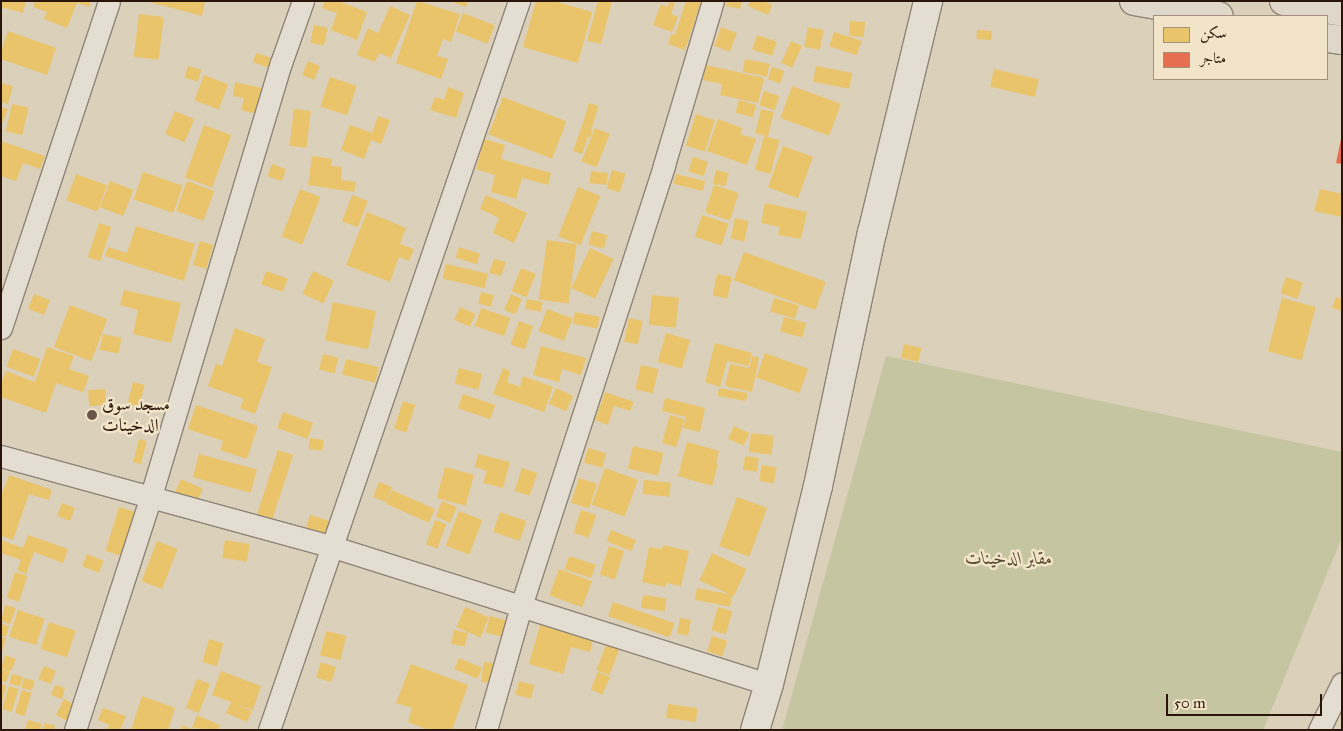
<!DOCTYPE html>
<meta charset="utf-8">
<style>
body{margin:0}
#map{position:relative;width:1343px;height:731px;overflow:hidden;background:#dbd0ba;font-family:"IM FELL Great Primer",Amiri,serif}
div>[style]{position:absolute}
.green>*{inset:0;background:#c5c6a1}
.homes>*{inset:0;background:#e9c46a;transform-origin:0 0}
.shops>*{inset:0;background:#e76f51}
.roads{filter:drop-shadow(1px 0 #8d8476) drop-shadow(-1px 0 #8d8476) drop-shadow(0 1px #8d8476) drop-shadow(0 -1px #8d8476)}
.street>*{height:21px;margin:-10.5px;padding:0 10.5px;transform-origin:10.5px;border-radius:10.5px;background:#e3ddd2}
.secondary>*{height:28px;margin:-14px;padding:0 14px;transform-origin:14px;border-radius:14px;background:#e3ddd2}
.primary>*{height:28px;margin:-14px;padding:0 14px;transform-origin:14px;border-radius:14px;background:#ded7ca}
.dots>*{width:14px;height:14px;translate:-50% -50%;box-sizing:border-box;border:2px solid #f1e4c9;border-radius:50%}
span{translate:-50% -50%;white-space:nowrap;text-align:center;line-height:1.15;-webkit-text-stroke:5px #f1e4c9;paint-order:stroke}
.poi-label{font-size:18px;color:#2b150a}
.left{translate:0 -50%;text-align:left}
.park-label{font-size:18px;color:#544831;font-style:italic}
.frame{position:absolute;inset:0;border:2px solid #2b150a;pointer-events:none}
.legend{position:absolute;left:1153px;top:15px;width:175px;height:65px;box-sizing:border-box;background:#f1e4c9;border:1px solid #a2917d;margin:0;padding:6px 9px;list-style:none;font-size:15px;color:#2b150a}
.legend li{display:flex;align-items:center;gap:10px;height:25px}
.legend b{width:25px;border:1px solid #a2917d}
.scale{position:absolute;left:1166px;top:694px;width:156px;height:22px;box-sizing:border-box;border:2px solid #2b150a;border-top:0;padding-left:6px;font-size:15px;line-height:18px;white-space:nowrap;color:#2b150a;-webkit-text-stroke:4px #f1e4c9;paint-order:stroke}
</style>
<div id="map">
<div class="green">
<i style="clip-path:polygon(886px 356px,1342px 452px,1342px 537px,1263px 730px,782px 730px)"></i>
</div>
<div class="homes">
<i style="clip-path:polygon(1px 1px,26px 1px,23px 13px,1px 7px)"></i>
<i style="clip-path:polygon(35px 1px,91px 1px,89px 7px,77px 3px,67px 28px,44px 19px,47px 12px,33px 7px)"></i>
<i style="clip-path:polygon(145px 1px,205px 1px,202px 16px)"></i>
<i style="clip-path:polygon(325px 1px,338px 1px,367px 12px,357px 40px,331px 30px,337px 13px,322px 8px)"></i>
<i style="clip-path:polygon(417px 1px,460px 14px,451px 42px,443px 39px,437px 56px,448px 59px,441px 79px,396px 63px)"></i>
<i style="clip-path:polygon(449px 1px,468px 1px,466px 7px)"></i>
<i style="clip-path:polygon(536px 1px,554px 1px,592px 12px,578px 63px,523px 47px)"></i>
<i style="clip-path:polygon(598px 1px,612px 1px,601px 44px,587px 41px)"></i>
<i style="clip-path:polygon(670px 1px,675px 3px,671px 14px,678px 17px,672px 32px,653px 25px,661px 4px,667px 7px)"></i>
<i style="clip-path:polygon(686px 1px,701px 2px,685px 50px,668px 44px,671px 34px,675px 35px)"></i>
<i style="clip-path:polygon(727px 1px,742px 1px,740px 9px,726px 6px)"></i>
<i style="clip-path:polygon(750px 1px,764px 1px,772px 5px,768px 15px,748px 6px)"></i>
<i style="clip-path:polygon(390px 6px,410px 15px,391px 58px,379px 53px,375px 62px,357px 55px,368px 28px,378px 33px)"></i>
<i style="left:463px;top:13px;width:34px;height:20px;rotate:21deg"></i>
<i style="left:139px;top:14px;width:25px;height:43px;rotate:7deg"></i>
<i style="left:850px;top:21px;width:15px;height:15px;rotate:4deg"></i>
<i style="left:314px;top:25px;width:14px;height:18px;rotate:12deg"></i>
<i style="left:721px;top:27px;width:17px;height:20px;rotate:21deg"></i>
<i style="left:808px;top:27px;width:16px;height:20px;rotate:11deg"></i>
<i style="left:977px;top:30px;width:15px;height:9px;rotate:4deg"></i>
<i style="clip-path:polygon(8px 31px,56px 48px,47px 75px,1px 59px,1px 51px)"></i>
<i style="left:834px;top:32px;width:29px;height:15px;rotate:18deg"></i>
<i style="left:757px;top:35px;width:21px;height:15px;rotate:19deg"></i>
<i style="left:791px;top:41px;width:12px;height:24px;rotate:24deg"></i>
<i style="left:256px;top:53px;width:16px;height:10px;rotate:18deg"></i>
<i style="left:745px;top:59px;width:25px;height:13px;rotate:11deg"></i>
<i style="left:308px;top:61px;width:13px;height:15px;rotate:23deg"></i>
<i style="clip-path:polygon(706px 65px,764px 78px,758px 103px,720px 95px,722px 84px,703px 80px)"></i>
<i style="left:188px;top:66px;width:14px;height:12px;rotate:17deg"></i>
<i style="left:816px;top:66px;width:37px;height:16px;rotate:11deg"></i>
<i style="left:772px;top:67px;width:13px;height:13px;rotate:18deg"></i>
<i style="left:994px;top:69px;width:46px;height:18px;rotate:13deg"></i>
<i style="left:204px;top:75px;width:26px;height:27px;rotate:21deg"></i>
<i style="left:330px;top:77px;width:28px;height:31px;rotate:18deg"></i>
<i style="clip-path:polygon(235px 82px,262px 88px,257px 114px,241px 110px,244px 98px,233px 96px)"></i>
<i style="clip-path:polygon(1px 83px,13px 86px,8px 104px,1px 102px)"></i>
<i style="left:792px;top:86px;width:52px;height:34px;rotate:20deg"></i>
<i style="clip-path:polygon(448px 87px,464px 93px,456px 118px,430px 110px,435px 97px,444px 100px)"></i>
<i style="left:764px;top:91px;width:16px;height:15px;rotate:18deg"></i>
<i style="left:503px;top:97px;width:68px;height:40px;rotate:21deg"></i>
<i style="left:739px;top:100px;width:18px;height:13px;rotate:16deg"></i>
<i style="left:589px;top:103px;width:10px;height:24px;rotate:17deg"></i>
<i style="left:12px;top:104px;width:17px;height:28px;rotate:13deg"></i>
<i style="clip-path:polygon(1px 107px,8px 109px,3px 122px,1px 122px)"></i>
<i style="left:294px;top:109px;width:17px;height:37px;rotate:7deg"></i>
<i style="left:761px;top:109px;width:13px;height:25px;rotate:13deg"></i>
<i style="left:175px;top:111px;width:21px;height:25px;rotate:23deg"></i>
<i style="left:696px;top:114px;width:20px;height:33px;rotate:18deg"></i>
<i style="clip-path:polygon(378px 116px,390px 120px,381px 144px,371px 140px,364px 159px,341px 150px,350px 125px,372px 133px)"></i>
<i style="clip-path:polygon(718px 119px,742px 128px,740px 134px,756px 139px,747px 165px,707px 151px)"></i>
<i style="left:204px;top:125px;width:29px;height:56px;rotate:20deg"></i>
<i style="clip-path:polygon(582px 126px,593px 130px,590px 138px,588px 137px,582px 154px,573px 151px)"></i>
<i style="left:595px;top:128px;width:16px;height:36px;rotate:22deg"></i>
<i style="left:764px;top:136px;width:16px;height:35px;rotate:15deg"></i>
<i style="clip-path:polygon(484px 139px,505px 145px,501px 159px,551px 173px,548px 185px,522px 178px,516px 199px,491px 192px,495px 175px,476px 169px)"></i>
<i style="clip-path:polygon(1px 141px,45px 156px,40px 169px,23px 163px,16px 181px,1px 176px)"></i>
<i style="left:783px;top:146px;width:32px;height:44px;rotate:20deg"></i>
<i style="clip-path:polygon(312px 156px,332px 159px,331px 166px,342px 167px,341px 180px,356px 182px,354px 192px,308px 185px)"></i>
<i style="left:693px;top:157px;width:16px;height:15px;rotate:18deg"></i>
<i style="left:272px;top:164px;width:15px;height:13px;rotate:20deg"></i>
<i style="left:612px;top:170px;width:14px;height:19px;rotate:17deg"></i>
<i style="left:716px;top:170px;width:13px;height:14px;rotate:13deg"></i>
<i style="left:591px;top:171px;width:17px;height:12px;rotate:7deg"></i>
<i style="left:143px;top:172px;width:42px;height:29px;rotate:19deg"></i>
<i style="left:76px;top:174px;width:33px;height:28px;rotate:20deg"></i>
<i style="left:676px;top:174px;width:30px;height:10px;rotate:14deg"></i>
<i style="left:110px;top:181px;width:25px;height:28px;rotate:21deg"></i>
<i style="left:187px;top:181px;width:29px;height:32px;rotate:20deg"></i>
<i style="left:714px;top:185px;width:26px;height:29px;rotate:18deg"></i>
<i style="left:578px;top:187px;width:24px;height:53px;rotate:22deg"></i>
<i style="left:300px;top:189px;width:22px;height:51px;rotate:21deg"></i>
<i style="clip-path:polygon(1320px 189px,1342px 194px,1342px 217px,1314px 211px)"></i>
<i style="left:352px;top:195px;width:17px;height:28px;rotate:21deg"></i>
<i style="clip-path:polygon(486px 195px,527px 213px,514px 243px,493px 233px,499px 218px,480px 209px)"></i>
<i style="clip-path:polygon(765px 203px,807px 212px,801px 239px,778px 235px,780px 227px,761px 223px)"></i>
<i style="clip-path:polygon(367px 212px,406px 228px,400px 244px,414px 249px,409px 261px,399px 257px,390px 282px,346px 265px)"></i>
<i style="left:702px;top:215px;width:28px;height:23px;rotate:18deg"></i>
<i style="left:735px;top:218px;width:14px;height:21px;rotate:12deg"></i>
<i style="left:99px;top:223px;width:13px;height:36px;rotate:18deg"></i>
<i style="clip-path:polygon(136px 226px,195px 244px,184px 281px,105px 256px,108px 247px,127px 253px)"></i>
<i style="left:592px;top:231px;width:16px;height:14px;rotate:15deg"></i>
<i style="left:547px;top:240px;width:30px;height:60px;rotate:8deg"></i>
<i style="left:200px;top:241px;width:14px;height:25px;rotate:17deg"></i>
<i style="left:459px;top:247px;width:22px;height:11px;rotate:18deg"></i>
<i style="left:590px;top:248px;width:26px;height:44px;rotate:25deg"></i>
<i style="left:744px;top:252px;width:87px;height:30px;rotate:20deg"></i>
<i style="clip-path:polygon(494px 259px,506px 262px,501px 276px,489px 273px)"></i>
<i style="left:446px;top:264px;width:43px;height:15px;rotate:13deg"></i>
<i style="left:521px;top:268px;width:16px;height:25px;rotate:22deg"></i>
<i style="left:266px;top:271px;width:23px;height:14px;rotate:20deg"></i>
<i style="left:313px;top:271px;width:23px;height:25px;rotate:25deg"></i>
<i style="left:717px;top:274px;width:15px;height:22px;rotate:11deg"></i>
<i style="left:1286px;top:277px;width:18px;height:17px;rotate:19deg"></i>
<i style="clip-path:polygon(124px 290px,181px 303px,171px 343px,133px 334px,138px 310px,120px 305px)"></i>
<i style="left:481px;top:292px;width:13px;height:12px;rotate:13deg"></i>
<i style="left:34px;top:294px;width:17px;height:16px;rotate:21deg"></i>
<i style="left:511px;top:294px;width:12px;height:17px;rotate:24deg"></i>
<i style="left:652px;top:295px;width:27px;height:30px;rotate:6deg"></i>
<i style="clip-path:polygon(1336px 297px,1342px 299px,1342px 311px,1332px 308px)"></i>
<i style="left:774px;top:298px;width:26px;height:14px;rotate:16deg"></i>
<i style="left:1282px;top:298px;width:35px;height:55px;rotate:15deg"></i>
<i style="left:527px;top:299px;width:16px;height:10px;rotate:11deg"></i>
<i style="left:333px;top:302px;width:44px;height:39px;rotate:12deg"></i>
<i style="left:70px;top:305px;width:40px;height:45px;rotate:21deg"></i>
<i style="left:460px;top:307px;width:17px;height:14px;rotate:24deg"></i>
<i style="left:481px;top:308px;width:31px;height:19px;rotate:19deg"></i>
<i style="left:547px;top:309px;width:27px;height:24px;rotate:20deg"></i>
<i style="left:575px;top:312px;width:25px;height:12px;rotate:11deg"></i>
<i style="left:784px;top:317px;width:23px;height:15px;rotate:15deg"></i>
<i style="left:629px;top:318px;width:14px;height:24px;rotate:12deg"></i>
<i style="left:519px;top:321px;width:15px;height:25px;rotate:20deg"></i>
<i style="clip-path:polygon(235px 328px,265px 339px,257px 362px,272px 367px,255px 414px,240px 408px,244px 399px,208px 386px,216px 364px,222px 366px)"></i>
<i style="left:666px;top:333px;width:25px;height:30px;rotate:16deg"></i>
<i style="left:103px;top:334px;width:19px;height:16px;rotate:12deg"></i>
<i style="clip-path:polygon(715px 343px,752px 353px,748px 366px,727px 361px,720px 387px,705px 382px)"></i>
<i style="left:904px;top:344px;width:18px;height:14px;rotate:13deg"></i>
<i style="clip-path:polygon(541px 346px,586px 358px,581px 375px,562px 369px,559px 382px,533px 375px)"></i>
<i style="clip-path:polygon(47px 347px,74px 356px,69px 369px,89px 376px,83px 392px,56px 383px,46px 413px,1px 397px,1px 384px,6px 371px,35px 382px)"></i>
<i style="left:13px;top:349px;width:29px;height:19px;rotate:20deg"></i>
<i style="left:765px;top:353px;width:46px;height:26px;rotate:20deg"></i>
<i style="left:323px;top:354px;width:16px;height:16px;rotate:15deg"></i>
<i style="clip-path:polygon(752px 356px,759px 358px,752px 392px,725px 386px,730px 364px,749px 368px)"></i>
<i style="left:346px;top:359px;width:34px;height:16px;rotate:14deg"></i>
<i style="left:641px;top:365px;width:18px;height:25px;rotate:13deg"></i>
<i style="left:459px;top:368px;width:24px;height:16px;rotate:15deg"></i>
<i style="clip-path:polygon(503px 368px,510px 371px,507px 382px,520px 387px,523px 376px,553px 387px,544px 412px,493px 394px)"></i>
<i style="left:133px;top:382px;width:12px;height:23px;rotate:14deg"></i>
<i style="left:556px;top:388px;width:19px;height:17px;rotate:25deg"></i>
<i style="left:719px;top:388px;width:29px;height:8px;rotate:10deg"></i>
<i style="left:105px;top:389px;width:16px;height:17px;rotate:86deg"></i>
<i style="clip-path:polygon(605px 392px,634px 402px,630px 411px,614px 406px,608px 425px,595px 420px)"></i>
<i style="left:463px;top:394px;width:34px;height:15px;rotate:19deg"></i>
<i style="clip-path:polygon(665px 398px,705px 408px,700px 432px,683px 428px,686px 417px,662px 411px)"></i>
<i style="left:403px;top:401px;width:13px;height:29px;rotate:18deg"></i>
<i style="clip-path:polygon(196px 405px,258px 426px,247px 459px,220px 450px,223px 441px,188px 429px)"></i>
<i style="left:283px;top:412px;width:32px;height:17px;rotate:20deg"></i>
<i style="left:670px;top:415px;width:15px;height:29px;rotate:16deg"></i>
<i style="left:734px;top:426px;width:17px;height:14px;rotate:25deg"></i>
<i style="left:751px;top:433px;width:23px;height:19px;rotate:7deg"></i>
<i style="left:310px;top:438px;width:14px;height:11px;rotate:8deg"></i>
<i style="left:139px;top:439px;width:8px;height:24px;rotate:14deg"></i>
<i style="clip-path:polygon(687px 442px,719px 451px,716px 463px,718px 464px,712px 486px,678px 476px)"></i>
<i style="left:633px;top:446px;width:31px;height:23px;rotate:13deg"></i>
<i style="left:588px;top:448px;width:19px;height:15px;rotate:16deg"></i>
<i style="left:278px;top:450px;width:16px;height:69px;rotate:18deg"></i>
<i style="left:199px;top:454px;width:60px;height:24px;rotate:15deg"></i>
<i style="clip-path:polygon(478px 454px,510px 462px,503px 488px,483px 483px,487px 471px,475px 467px)"></i>
<i style="left:745px;top:456px;width:14px;height:14px;rotate:8deg"></i>
<i style="left:762px;top:465px;width:15px;height:16px;rotate:11deg"></i>
<i style="left:445px;top:467px;width:30px;height:32px;rotate:15deg"></i>
<i style="left:522px;top:468px;width:16px;height:24px;rotate:18deg"></i>
<i style="left:605px;top:468px;width:35px;height:39px;rotate:20deg"></i>
<i style="clip-path:polygon(9px 475px,52px 490px,49px 500px,29px 494px,13px 540px,1px 536px,1px 496px)"></i>
<i style="left:579px;top:478px;width:19px;height:26px;rotate:18deg"></i>
<i style="left:181px;top:479px;width:24px;height:14px;rotate:24deg"></i>
<i style="left:644px;top:480px;width:27px;height:14px;rotate:6deg"></i>
<i style="left:379px;top:482px;width:14px;height:16px;rotate:21deg"></i>
<i style="left:392px;top:490px;width:47px;height:15px;rotate:24deg"></i>
<i style="left:737px;top:497px;width:32px;height:52px;rotate:20deg"></i>
<i style="left:442px;top:501px;width:16px;height:17px;rotate:22deg"></i>
<i style="left:62px;top:503px;width:14px;height:14px;rotate:21deg"></i>
<i style="left:119px;top:507px;width:17px;height:46px;rotate:17deg"></i>
<i style="left:581px;top:510px;width:16px;height:24px;rotate:18deg"></i>
<i style="left:459px;top:511px;width:25px;height:37px;rotate:21deg"></i>
<i style="left:500px;top:512px;width:28px;height:21px;rotate:19deg"></i>
<i style="left:310px;top:515px;width:21px;height:22px;rotate:17deg"></i>
<i style="left:435px;top:520px;width:12px;height:26px;rotate:20deg"></i>
<i style="left:611px;top:530px;width:27px;height:12px;rotate:22deg"></i>
<i style="clip-path:polygon(28px 535px,68px 549px,63px 563px,34px 552px,26px 574px,17px 570px,21px 560px,1px 553px,1px 540px,23px 548px)"></i>
<i style="left:225px;top:540px;width:25px;height:18px;rotate:9deg"></i>
<i style="left:157px;top:541px;width:22px;height:43px;rotate:21deg"></i>
<i style="clip-path:polygon(663px 545px,689px 551px,681px 586px,666px 583px,665px 587px,642px 582px,649px 547px,662px 549px)"></i>
<i style="left:609px;top:546px;width:16px;height:30px;rotate:18deg"></i>
<i style="left:712px;top:553px;width:38px;height:30px;rotate:25deg"></i>
<i style="left:87px;top:554px;width:18px;height:13px;rotate:22deg"></i>
<i style="left:569px;top:556px;width:28px;height:14px;rotate:18deg"></i>
<i style="left:559px;top:569px;width:35px;height:28px;rotate:20deg"></i>
<i style="left:15px;top:572px;width:13px;height:27px;rotate:18deg"></i>
<i style="left:697px;top:588px;width:36px;height:12px;rotate:11deg"></i>
<i style="left:643px;top:595px;width:24px;height:13px;rotate:9deg"></i>
<i style="left:613px;top:602px;width:65px;height:15px;rotate:19deg"></i>
<i style="clip-path:polygon(5px 605px,16px 608px,10px 624px,1px 621px)"></i>
<i style="left:465px;top:607px;width:26px;height:22px;rotate:23deg"></i>
<i style="left:718px;top:607px;width:15px;height:24px;rotate:16deg"></i>
<i style="left:18px;top:610px;width:28px;height:28px;rotate:18deg"></i>
<i style="left:490px;top:616px;width:20px;height:17px;rotate:15deg"></i>
<i style="left:680px;top:618px;width:11px;height:16px;rotate:10deg"></i>
<i style="left:49px;top:622px;width:28px;height:28px;rotate:18deg"></i>
<i style="clip-path:polygon(1px 624px,9px 626px,6px 637px,1px 635px)"></i>
<i style="clip-path:polygon(540px 625px,593px 640px,590px 652px,571px 647px,563px 674px,529px 664px)"></i>
<i style="left:454px;top:630px;width:14px;height:14px;rotate:12deg"></i>
<i style="left:326px;top:631px;width:21px;height:25px;rotate:14deg"></i>
<i style="left:712px;top:636px;width:16px;height:16px;rotate:18deg"></i>
<i style="clip-path:polygon(1px 637px,6px 638px,2px 651px,1px 651px)"></i>
<i style="left:209px;top:639px;width:15px;height:24px;rotate:16deg"></i>
<i style="left:606px;top:645px;width:14px;height:27px;rotate:21deg"></i>
<i style="clip-path:polygon(5px 655px,16px 659px,11px 671px,1px 668px)"></i>
<i style="left:459px;top:658px;width:25px;height:12px;rotate:23deg"></i>
<i style="left:321px;top:662px;width:16px;height:16px;rotate:18deg"></i>
<i style="left:484px;top:662px;width:13px;height:20px;rotate:9deg"></i>
<i style="clip-path:polygon(411px 664px,468px 685px,452px 730px,429px 730px,408px 722px,412px 708px,396px 703px)"></i>
<i style="left:44px;top:666px;width:13px;height:14px;rotate:23deg"></i>
<i style="clip-path:polygon(1px 669px,10px 671px,6px 682px,1px 681px)"></i>
<i style="clip-path:polygon(221px 671px,261px 686px,253px 710px,235px 704px,252px 711px,247px 722px,226px 713px,231px 702px,212px 695px)"></i>
<i style="left:598px;top:672px;width:13px;height:19px;rotate:23deg"></i>
<i style="left:12px;top:674px;width:11px;height:10px;rotate:15deg"></i>
<i style="left:24px;top:678px;width:11px;height:10px;rotate:15deg"></i>
<i style="left:197px;top:679px;width:14px;height:31px;rotate:21deg"></i>
<i style="left:519px;top:681px;width:16px;height:14px;rotate:15deg"></i>
<i style="clip-path:polygon(1px 684px,6px 686px,2px 701px,1px 701px)"></i>
<i style="clip-path:polygon(55px 685px,65px 688px,62px 699px,51px 695px)"></i>
<i style="left:9px;top:686px;width:10px;height:24px;rotate:17deg"></i>
<i style="left:22px;top:690px;width:10px;height:24px;rotate:17deg"></i>
<i style="clip-path:polygon(142px 696px,175px 708px,168px 730px,131px 730px)"></i>
<i style="left:64px;top:699px;width:13px;height:18px;rotate:27deg"></i>
<i style="left:668px;top:704px;width:30px;height:14px;rotate:8deg"></i>
<i style="clip-path:polygon(103px 708px,126px 716px,120px 730px,107px 730px,109px 725px,98px 720px)"></i>
<i style="clip-path:polygon(197px 715px,220px 725px,218px 730px,192px 728px)"></i>
<i style="clip-path:polygon(28px 720px,42px 724px,40px 730px,25px 730px)"></i>
<i style="clip-path:polygon(45px 723px,55px 726px,54px 730px,42px 730px)"></i>
<i style="clip-path:polygon(182px 725px,194px 730px,181px 730px)"></i>
</div>
<div class="shops">
<i style="clip-path:polygon(1341px 139px,1342px 139px,1342px 164px,1336px 163px)"></i>
</div>
<div class="roads">
<div class="street">
<i style="left:1px;top:328px;width:344px;rotate:-71.7deg"></i>
<i style="left:1px;top:456px;width:341px;rotate:15.3deg"></i>
<i style="left:330px;top:546px;width:460px;rotate:17.5deg"></i>
<i style="left:75px;top:730px;width:243px;rotate:-72deg"></i>
<i style="left:150px;top:499px;width:455px;rotate:-73.3deg"></i>
<i style="left:281px;top:63px;width:66px;rotate:-70.5deg"></i>
<i style="left:269px;top:730px;width:771px;rotate:-71.07deg"></i>
<i style="left:486px;top:730px;width:129px;rotate:-74.2deg"></i>
<i style="left:521px;top:606px;width:464px;rotate:-72deg"></i>
<i style="left:664px;top:165px;width:171px;rotate:-73.4deg"></i>
<i style="left:1319px;top:730px;width:52px;rotate:-63.9deg"></i>
</div>
<div class="secondary">
<i style="left:755px;top:730px;width:48px;rotate:-73.1deg"></i>
<i style="left:769px;top:684px;width:204px;rotate:-76.1deg"></i>
<i style="left:818px;top:486px;width:259px;rotate:-78deg"></i>
<i style="left:872px;top:233px;width:239px;rotate:-76.4deg"></i>
</div>
<div class="primary">
<i style="left:1134px;top:1px;width:86px;rotate:10deg"></i>
<i style="left:1284px;top:1px;width:59px;rotate:10.7deg"></i>
<i style="left:1327px;top:38px;width:15px;rotate:8deg"></i>
</div>
</div>
<div class="dots">
<i style="left:92px;top:415px;background:#695648"></i>
</div>
<div class="poi-label">
<span class="left" style="left:102px;top:415px">مسجد سوق<br>الدخينات</span>
</div>
<div class="park-label">
<span style="left:1009px;top:558px">مقابر الدخينات</span>
</div>
<div class="frame"></div>
<ul class="legend">
<li><b style="height:14px;background:#e9c46a"></b>سكن</li>
<li><b style="height:14px;background:#e76f51"></b>متاجر</li>
</ul>
<div class="scale">50 m</div>
</div>
